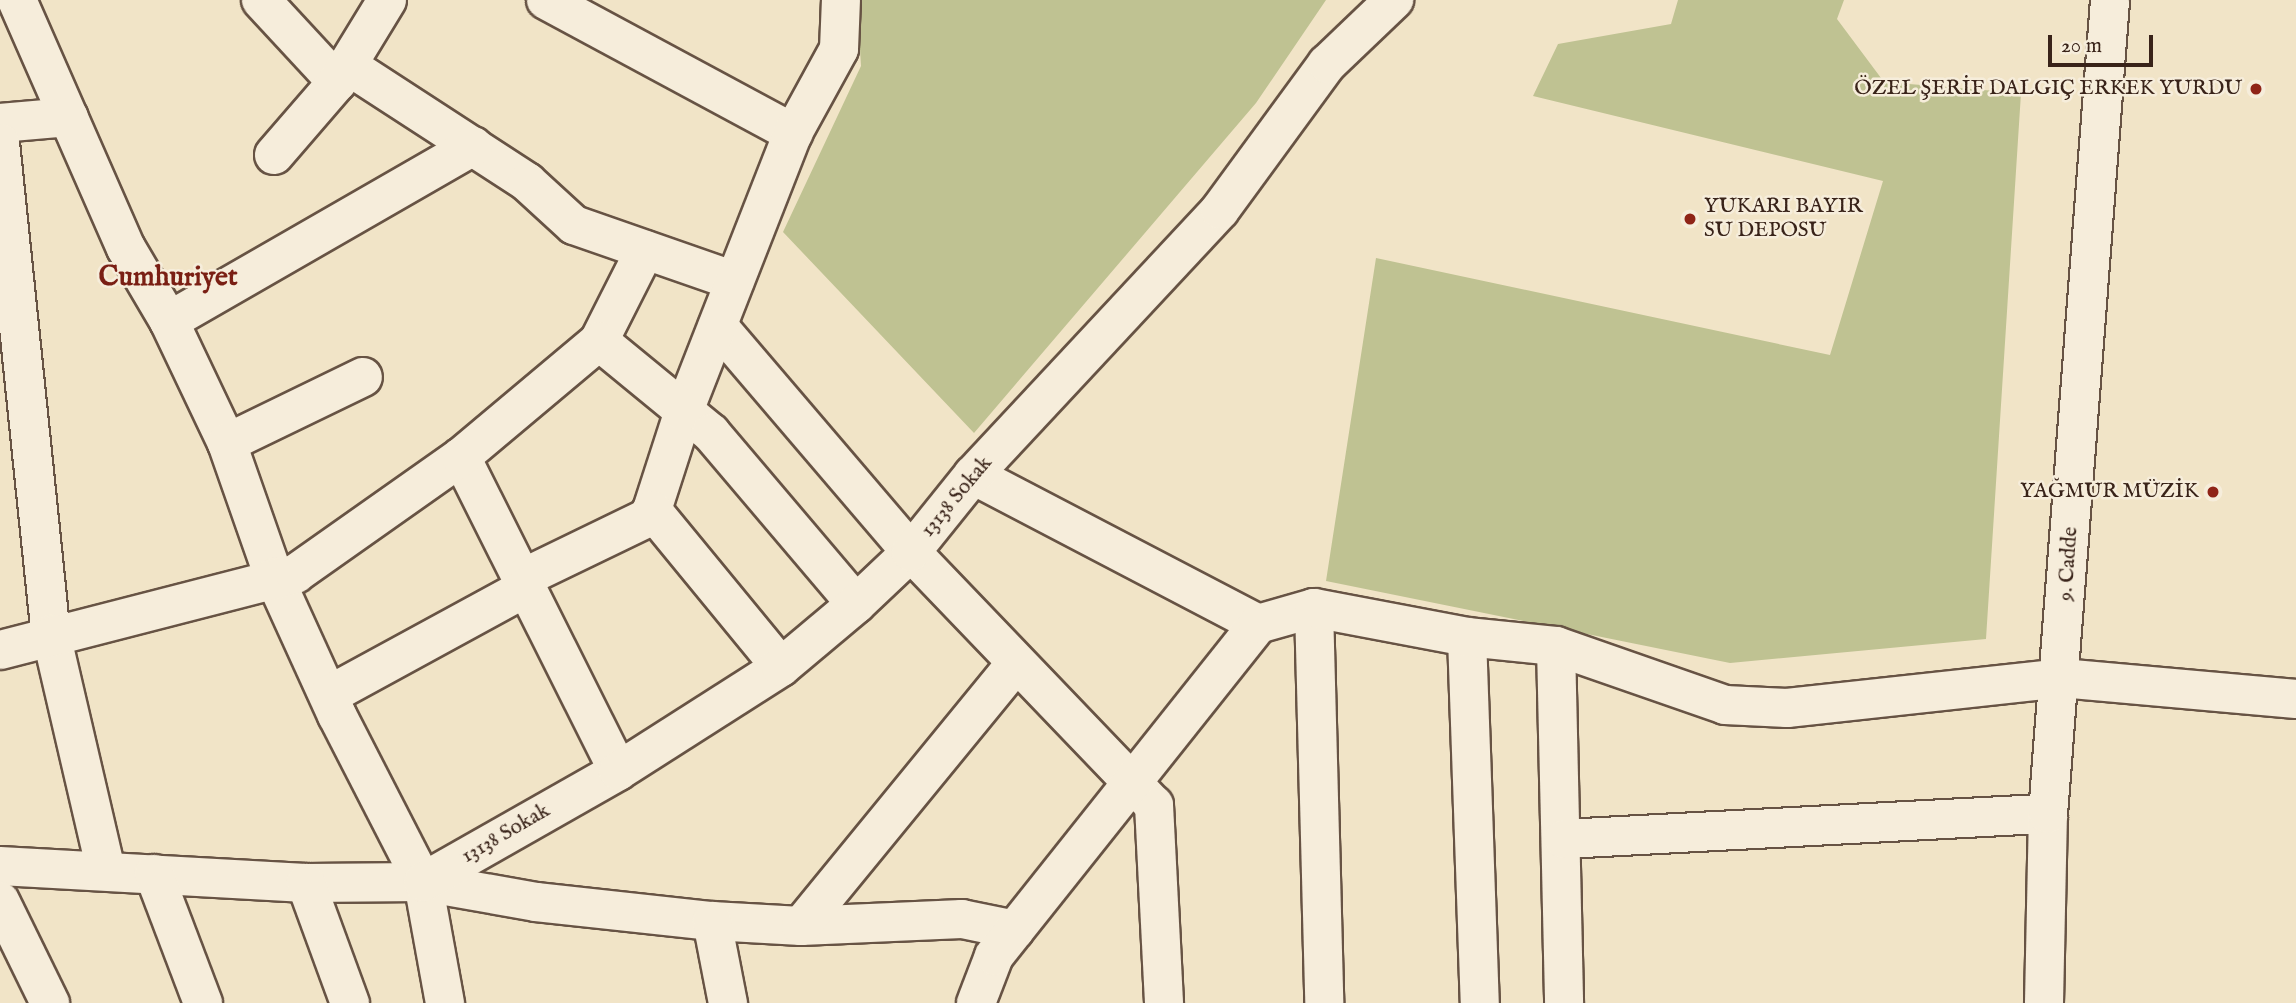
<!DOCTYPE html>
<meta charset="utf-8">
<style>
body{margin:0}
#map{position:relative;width:2296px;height:1003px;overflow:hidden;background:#f1e4c7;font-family:"IM FELL English",serif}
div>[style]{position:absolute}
.green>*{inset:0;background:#bfc292}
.roads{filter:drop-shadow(2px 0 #675344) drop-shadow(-2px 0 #675344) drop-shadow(0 2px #675344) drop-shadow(0 -2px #675344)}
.minor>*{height:38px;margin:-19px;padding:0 19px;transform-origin:19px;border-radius:19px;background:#f6eddb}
.dots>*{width:19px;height:19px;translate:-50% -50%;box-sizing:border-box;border:4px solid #f6eddb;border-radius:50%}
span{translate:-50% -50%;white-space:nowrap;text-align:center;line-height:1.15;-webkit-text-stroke:5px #f6eddb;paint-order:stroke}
.poi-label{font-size:21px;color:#392319}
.right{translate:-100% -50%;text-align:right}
.left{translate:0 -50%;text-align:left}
.street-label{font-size:21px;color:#392319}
.district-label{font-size:28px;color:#7a1f14;font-weight:700}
.scale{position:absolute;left:2048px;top:35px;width:105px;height:32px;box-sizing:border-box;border:4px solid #392319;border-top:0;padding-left:9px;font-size:21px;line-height:24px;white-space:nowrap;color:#392319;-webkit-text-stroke:5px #f6eddb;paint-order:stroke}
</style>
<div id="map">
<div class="green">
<i style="clip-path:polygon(857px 0,1326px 0,1256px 103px,974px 433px,783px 232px,861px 66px)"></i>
<i style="clip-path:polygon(1678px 0,1844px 0,1837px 19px,1884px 82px,2021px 93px,1986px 639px,1730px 663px,1326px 581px,1376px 258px,1830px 355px,1883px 181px,1533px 96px,1558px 44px,1671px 24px)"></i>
</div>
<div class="roads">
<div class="minor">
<i style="left:17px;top:0;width:271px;rotate:66.3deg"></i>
<i style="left:126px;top:248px;width:85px;rotate:59.5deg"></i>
<i style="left:169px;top:321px;width:135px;rotate:64.6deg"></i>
<i style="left:227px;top:443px;width:142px;rotate:70.7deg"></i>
<i style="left:274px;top:577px;width:152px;rotate:65.5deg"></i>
<i style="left:337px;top:715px;width:188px;rotate:62.8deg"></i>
<i style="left:423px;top:882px;width:123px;rotate:79.7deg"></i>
<i style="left:261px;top:0;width:112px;rotate:47.2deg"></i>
<i style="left:546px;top:0;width:281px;rotate:28.3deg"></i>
<i style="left:347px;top:65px;width:215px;rotate:33deg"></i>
<i style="left:527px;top:182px;width:64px;rotate:42.5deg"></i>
<i style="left:574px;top:225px;width:170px;rotate:19.2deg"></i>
<i style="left:0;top:123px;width:69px;rotate:-5deg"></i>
<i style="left:0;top:143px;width:494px;rotate:84.1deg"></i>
<i style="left:51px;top:634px;width:243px;rotate:76.9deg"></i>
<i style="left:274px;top:155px;width:96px;rotate:-49.2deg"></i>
<i style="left:337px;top:82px;width:96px;rotate:-58.6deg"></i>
<i style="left:169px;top:321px;width:351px;rotate:-29.9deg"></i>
<i style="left:718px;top:326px;width:297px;rotate:49.5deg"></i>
<i style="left:911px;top:552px;width:351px;rotate:46.2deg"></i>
<i style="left:1154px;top:805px;width:198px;rotate:87.1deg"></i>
<i style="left:599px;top:341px;width:102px;rotate:-63.2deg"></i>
<i style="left:227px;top:443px;width:151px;rotate:-25.9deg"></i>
<i style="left:461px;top:457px;width:351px;rotate:63.4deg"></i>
<i style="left:973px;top:475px;width:322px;rotate:27.6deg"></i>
<i style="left:652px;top:510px;width:104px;rotate:-72.1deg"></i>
<i style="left:684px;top:411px;width:299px;rotate:-68.6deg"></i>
<i style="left:793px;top:133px;width:96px;rotate:-61.3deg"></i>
<i style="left:839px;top:49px;width:49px;rotate:-87.7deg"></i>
<i style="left:523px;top:578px;width:138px;rotate:-25.8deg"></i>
<i style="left:647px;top:518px;width:9px;rotate:-58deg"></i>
<i style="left:652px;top:510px;width:203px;rotate:50.6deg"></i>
<i style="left:1314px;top:608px;width:395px;rotate:88.5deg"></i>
<i style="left:1467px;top:637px;width:366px;rotate:88deg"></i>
<i style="left:1556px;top:646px;width:357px;rotate:88.7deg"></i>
<i style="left:0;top:650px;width:305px;rotate:-14.4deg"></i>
<i style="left:295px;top:574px;width:203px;rotate:-35.2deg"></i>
<i style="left:461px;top:457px;width:180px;rotate:-40deg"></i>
<i style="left:599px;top:341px;width:145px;rotate:39.4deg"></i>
<i style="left:711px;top:433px;width:224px;rotate:49.7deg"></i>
<i style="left:329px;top:695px;width:226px;rotate:-28.6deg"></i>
<i style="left:1564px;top:839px;width:485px;rotate:-3deg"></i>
<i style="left:0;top:866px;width:306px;rotate:3.2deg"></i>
<i style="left:306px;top:883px;width:117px;rotate:-0.5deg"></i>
<i style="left:423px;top:882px;width:115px;rotate:10deg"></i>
<i style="left:536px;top:902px;width:177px;rotate:6.2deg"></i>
<i style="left:712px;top:921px;width:89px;rotate:3.2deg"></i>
<i style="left:801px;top:926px;width:161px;rotate:-2.5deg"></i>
<i style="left:962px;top:919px;width:54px;rotate:11.7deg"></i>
<i style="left:154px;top:874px;width:138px;rotate:69.2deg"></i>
<i style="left:423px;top:882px;width:224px;rotate:-29.6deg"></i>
<i style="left:618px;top:771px;width:193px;rotate:-32.5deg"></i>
<i style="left:781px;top:667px;width:98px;rotate:-40deg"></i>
<i style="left:856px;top:604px;width:76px;rotate:-43.4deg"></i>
<i style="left:911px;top:552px;width:99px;rotate:-51.2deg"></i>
<i style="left:973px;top:475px;width:362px;rotate:-47deg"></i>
<i style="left:1220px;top:210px;width:181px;rotate:-53.8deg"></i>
<i style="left:1327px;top:64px;width:93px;rotate:-43.7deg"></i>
<i style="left:306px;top:883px;width:128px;rotate:69.9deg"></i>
<i style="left:0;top:901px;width:114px;rotate:63.9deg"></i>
<i style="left:712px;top:921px;width:84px;rotate:79deg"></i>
<i style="left:801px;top:926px;width:340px;rotate:-50.7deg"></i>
<i style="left:976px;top:1003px;width:50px;rotate:-69deg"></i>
<i style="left:994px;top:956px;width:424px;rotate:-51.5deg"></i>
<i style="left:1258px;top:624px;width:58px;rotate:-15.9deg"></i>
<i style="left:1314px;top:608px;width:156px;rotate:10.7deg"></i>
<i style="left:1467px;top:637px;width:89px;rotate:5.8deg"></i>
<i style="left:1556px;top:646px;width:179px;rotate:19.2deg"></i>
<i style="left:1725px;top:705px;width:62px;rotate:2.8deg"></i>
<i style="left:1787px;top:708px;width:276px;rotate:-6.2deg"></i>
<i style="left:2061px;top:678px;width:236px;rotate:5.1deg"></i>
<i style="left:2044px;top:1003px;width:189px;rotate:-88.8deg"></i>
<i style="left:2048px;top:814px;width:816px;rotate:-85.64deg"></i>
</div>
</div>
<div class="dots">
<i style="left:2256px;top:89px;background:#8f2418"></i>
<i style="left:1690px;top:219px;background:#8f2418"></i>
<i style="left:2213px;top:492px;background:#8f2418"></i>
</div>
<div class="poi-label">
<span class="right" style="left:2242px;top:89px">ÖZEL ŞERİF DALGIÇ ERKEK YURDU</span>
<span class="left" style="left:1704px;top:219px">YUKARI BAYIR<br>SU DEPOSU</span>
<span class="right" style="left:2199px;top:492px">YAĞMUR MÜZİK</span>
</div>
<div class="street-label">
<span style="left:957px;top:497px;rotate:-50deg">13138 Sokak</span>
<span style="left:2069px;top:564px;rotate:-86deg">9. Cadde</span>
<span style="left:506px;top:834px;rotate:-30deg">13138 Sokak</span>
</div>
<div class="district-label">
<span style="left:168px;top:278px">Cumhuriyet</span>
</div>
<div class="scale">20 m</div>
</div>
